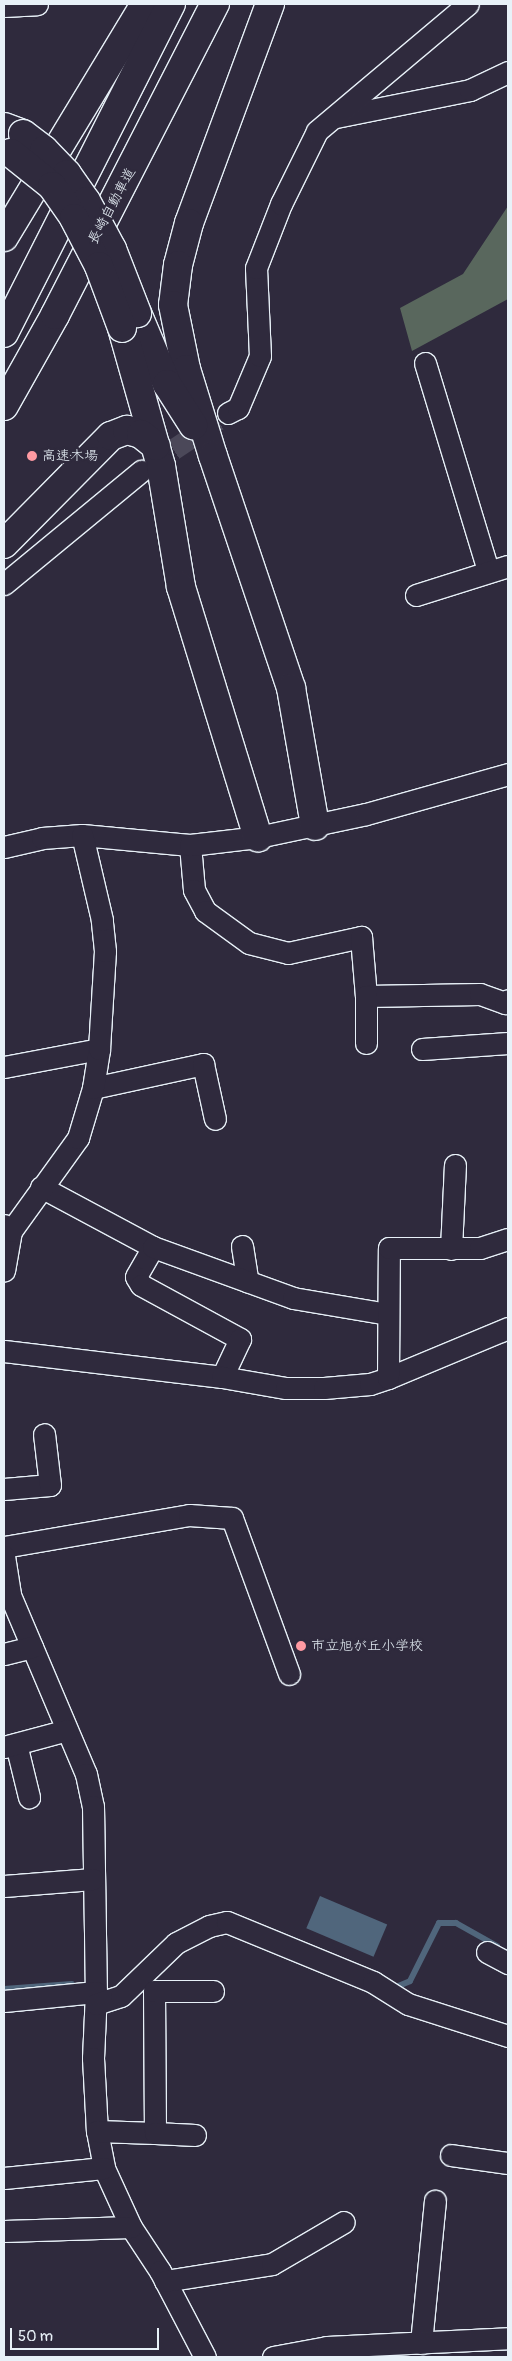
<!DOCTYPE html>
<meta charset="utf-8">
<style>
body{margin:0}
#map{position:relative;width:512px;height:2361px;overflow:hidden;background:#2f2a3d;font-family:Pangolin,"Klee One",sans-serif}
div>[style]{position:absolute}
.green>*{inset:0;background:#59675d}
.water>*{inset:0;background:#50667c;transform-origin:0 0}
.stream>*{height:6px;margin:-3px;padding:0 3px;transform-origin:3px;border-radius:3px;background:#50667c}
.minor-tunnel>*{height:21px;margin-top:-10.5px;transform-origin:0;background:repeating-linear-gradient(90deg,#4b4859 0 21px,transparent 0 32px)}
.roads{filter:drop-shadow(1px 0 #e8f1f8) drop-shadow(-1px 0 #e8f1f8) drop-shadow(0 1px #e8f1f8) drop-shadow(0 -1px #e8f1f8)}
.minor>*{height:21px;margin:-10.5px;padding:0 10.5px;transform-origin:10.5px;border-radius:10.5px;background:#2f2a3d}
.highway>*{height:28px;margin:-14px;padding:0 14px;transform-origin:14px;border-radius:14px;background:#2f2a3d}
.bridges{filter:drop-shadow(1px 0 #e8f1f8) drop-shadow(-1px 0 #e8f1f8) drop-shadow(0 1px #e8f1f8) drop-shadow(0 -1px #e8f1f8)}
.highway-bridge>*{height:28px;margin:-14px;padding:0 14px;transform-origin:14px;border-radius:14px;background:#2f2a3d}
.dots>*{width:14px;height:14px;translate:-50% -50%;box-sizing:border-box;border:2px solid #2f2a3d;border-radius:50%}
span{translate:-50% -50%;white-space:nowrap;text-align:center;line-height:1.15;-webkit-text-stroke:5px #2f2a3d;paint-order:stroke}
.street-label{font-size:14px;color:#e8f1f8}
.poi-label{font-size:14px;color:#e8f1f8}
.left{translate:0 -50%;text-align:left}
.frame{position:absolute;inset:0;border:5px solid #e8f1f8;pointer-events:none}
.scale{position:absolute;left:10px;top:2328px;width:149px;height:22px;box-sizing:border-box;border:2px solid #e8f1f8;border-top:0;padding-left:6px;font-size:15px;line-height:18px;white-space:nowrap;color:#e8f1f8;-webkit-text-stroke:4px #2f2a3d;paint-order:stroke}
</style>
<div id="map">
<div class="green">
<i style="clip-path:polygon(508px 206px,508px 299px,412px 351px,400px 308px,463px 274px)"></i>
</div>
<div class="water">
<i style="left:320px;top:1896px;width:73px;height:35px;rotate:23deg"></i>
</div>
<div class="stream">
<i style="left:391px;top:1984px;width:6px;rotate:31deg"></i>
<i style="left:396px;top:1987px;width:15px;rotate:-23deg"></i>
<i style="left:410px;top:1981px;width:65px;rotate:-63.4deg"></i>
<i style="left:439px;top:1923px;width:17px"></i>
<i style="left:456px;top:1923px;width:47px;rotate:29.3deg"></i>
<i style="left:4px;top:1989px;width:68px;rotate:-4.2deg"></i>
</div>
<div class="minor-tunnel">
<i style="left:147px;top:467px;width:97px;rotate:-33.7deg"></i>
</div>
<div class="roads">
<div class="minor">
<i style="left:4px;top:6px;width:33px;rotate:-3deg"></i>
<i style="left:336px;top:117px;width:137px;rotate:-11.4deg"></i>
<i style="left:470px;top:90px;width:42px;rotate:-25.3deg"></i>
<i style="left:425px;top:363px;width:217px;rotate:73.1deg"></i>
<i style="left:228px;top:413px;width:11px;rotate:-27deg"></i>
<i style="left:238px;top:408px;width:56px;rotate:-67.1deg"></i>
<i style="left:260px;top:356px;width:88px;rotate:-92.6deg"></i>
<i style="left:256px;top:268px;width:69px;rotate:-68.7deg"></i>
<i style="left:281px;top:204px;width:81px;rotate:-63.7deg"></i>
<i style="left:317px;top:131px;width:197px;rotate:-40.1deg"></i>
<i style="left:4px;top:584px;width:178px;rotate:-39.5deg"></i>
<i style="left:416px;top:595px;width:96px;rotate:-17.5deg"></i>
<i style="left:190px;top:845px;width:45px;rotate:84.9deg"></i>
<i style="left:194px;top:890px;width:24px;rotate:62deg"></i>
<i style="left:205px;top:911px;width:54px;rotate:36deg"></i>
<i style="left:249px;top:943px;width:40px;rotate:14.4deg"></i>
<i style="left:288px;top:953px;width:75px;rotate:-12.4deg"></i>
<i style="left:361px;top:937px;width:59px;rotate:85.2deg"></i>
<i style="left:366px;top:996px;width:114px;rotate:-1deg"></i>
<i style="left:480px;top:994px;width:27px;rotate:20deg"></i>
<i style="left:505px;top:1003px;width:4px;rotate:-45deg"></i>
<i style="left:4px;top:847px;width:39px;rotate:-13deg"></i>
<i style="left:42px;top:838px;width:40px;rotate:-4.3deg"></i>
<i style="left:82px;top:835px;width:108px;rotate:5.3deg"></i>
<i style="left:190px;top:845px;width:68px;rotate:-6.7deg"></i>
<i style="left:258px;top:837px;width:110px;rotate:-12deg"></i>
<i style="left:366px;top:814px;width:148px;rotate:-15.7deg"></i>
<i style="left:366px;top:996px;width:47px;rotate:90deg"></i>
<i style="left:422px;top:1049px;width:86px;rotate:-4deg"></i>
<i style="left:4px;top:1067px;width:97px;rotate:-10.7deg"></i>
<i style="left:93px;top:1088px;width:113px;rotate:-12.3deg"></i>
<i style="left:203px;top:1064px;width:56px;rotate:77.7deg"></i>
<i style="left:41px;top:1187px;width:127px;rotate:28.2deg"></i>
<i style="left:153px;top:1247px;width:34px;rotate:120deg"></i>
<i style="left:136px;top:1277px;width:9px;rotate:58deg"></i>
<i style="left:141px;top:1285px;width:113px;rotate:28.6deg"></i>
<i style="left:240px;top:1339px;width:42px;rotate:115.3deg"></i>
<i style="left:4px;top:1225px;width:9px;rotate:41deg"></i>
<i style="left:11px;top:1231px;width:40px;rotate:100deg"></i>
<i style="left:11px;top:1231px;width:115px;rotate:-54.2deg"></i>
<i style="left:78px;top:1138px;width:52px;rotate:-73.3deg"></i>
<i style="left:93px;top:1088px;width:39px;rotate:-81deg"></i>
<i style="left:99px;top:1049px;width:98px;rotate:-86.5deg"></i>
<i style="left:105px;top:951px;width:31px;rotate:-96deg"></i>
<i style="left:102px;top:920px;width:87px;rotate:-103.2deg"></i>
<i style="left:242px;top:1246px;width:36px;rotate:81deg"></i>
<i style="left:153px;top:1247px;width:149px;rotate:20deg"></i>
<i style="left:293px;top:1298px;width:96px;rotate:9.6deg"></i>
<i style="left:451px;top:1249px;width:84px;rotate:-87.3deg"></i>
<i style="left:4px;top:1351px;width:220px;rotate:6.8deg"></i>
<i style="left:222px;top:1377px;width:65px;rotate:9.8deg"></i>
<i style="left:286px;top:1388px;width:38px"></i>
<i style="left:324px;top:1388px;width:46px;rotate:-5deg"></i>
<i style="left:370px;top:1384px;width:19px;rotate:-18deg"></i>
<i style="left:388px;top:1378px;width:130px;rotate:-22.6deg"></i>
<i style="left:388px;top:1378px;width:130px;rotate:-89.6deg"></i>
<i style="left:389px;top:1248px;width:91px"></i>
<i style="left:480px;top:1248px;width:29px;rotate:-18deg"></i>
<i style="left:4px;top:1489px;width:46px;rotate:-5deg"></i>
<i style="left:50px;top:1485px;width:51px;rotate:-96.7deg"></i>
<i style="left:4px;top:1547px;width:188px;rotate:-9.8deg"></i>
<i style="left:189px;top:1515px;width:43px;rotate:4deg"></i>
<i style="left:232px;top:1518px;width:166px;rotate:69.9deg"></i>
<i style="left:4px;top:1556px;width:39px;rotate:81deg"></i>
<i style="left:10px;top:1595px;width:194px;rotate:67deg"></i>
<i style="left:86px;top:1774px;width:33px;rotate:78deg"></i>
<i style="left:93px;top:1806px;width:186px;rotate:89.1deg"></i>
<i style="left:96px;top:1992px;width:66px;rotate:92.6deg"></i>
<i style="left:93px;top:2058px;width:73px;rotate:86.9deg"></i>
<i style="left:97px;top:2131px;width:38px;rotate:79deg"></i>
<i style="left:104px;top:2168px;width:65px;rotate:65.4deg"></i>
<i style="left:131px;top:2227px;width:53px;rotate:56.6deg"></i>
<i style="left:160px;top:2271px;width:97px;rotate:62.4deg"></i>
<i style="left:4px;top:1654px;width:29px;rotate:-14deg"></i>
<i style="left:16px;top:1744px;width:55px;rotate:76.2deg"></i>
<i style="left:4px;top:1747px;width:65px;rotate:-15.1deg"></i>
<i style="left:4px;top:1886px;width:89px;rotate:-4.5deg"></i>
<i style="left:487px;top:1952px;width:24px;rotate:28deg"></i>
<i style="left:4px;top:2001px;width:92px;rotate:-5.6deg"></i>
<i style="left:96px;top:2004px;width:26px;rotate:-18deg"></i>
<i style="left:121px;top:1996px;width:76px;rotate:-43.9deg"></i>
<i style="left:176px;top:1943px;width:37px;rotate:-27deg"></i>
<i style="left:209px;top:1926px;width:18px;rotate:-13deg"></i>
<i style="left:227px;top:1922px;width:158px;rotate:22.3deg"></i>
<i style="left:373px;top:1982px;width:41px;rotate:32.2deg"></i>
<i style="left:408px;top:2004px;width:105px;rotate:17.7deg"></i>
<i style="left:97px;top:2131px;width:58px;rotate:2deg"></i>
<i style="left:155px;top:2133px;width:142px;rotate:-90.4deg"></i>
<i style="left:154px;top:1991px;width:59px"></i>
<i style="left:155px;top:2133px;width:40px;rotate:2.9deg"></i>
<i style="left:451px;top:2155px;width:58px;rotate:8deg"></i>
<i style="left:4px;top:2178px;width:100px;rotate:-5.7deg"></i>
<i style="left:4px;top:2231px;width:127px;rotate:-1.8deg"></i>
<i style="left:165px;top:2281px;width:108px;rotate:-9deg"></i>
<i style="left:272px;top:2264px;width:83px;rotate:-30.3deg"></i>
<i style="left:421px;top:2343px;width:143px;rotate:-84.4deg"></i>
<i style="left:273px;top:2357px;width:55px;rotate:-10.5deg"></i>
<i style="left:327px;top:2347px;width:181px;rotate:-2.8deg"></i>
</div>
<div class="highway">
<i style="left:270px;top:4px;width:233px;rotate:110.3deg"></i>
<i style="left:189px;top:223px;width:43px;rotate:104.7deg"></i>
<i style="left:178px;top:265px;width:40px;rotate:97.1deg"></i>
<i style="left:173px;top:305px;width:65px;rotate:78.5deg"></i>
<i style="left:186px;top:369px;width:91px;rotate:72.8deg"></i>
<i style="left:213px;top:456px;width:245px;rotate:71.4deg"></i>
<i style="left:291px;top:688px;width:140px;rotate:80.1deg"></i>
<i style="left:4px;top:127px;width:20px;rotate:20deg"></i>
<i style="left:4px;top:237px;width:272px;rotate:-58.8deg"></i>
<i style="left:137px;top:313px;width:77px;rotate:67.1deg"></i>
<i style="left:167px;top:384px;width:49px;rotate:57.6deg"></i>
<i style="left:122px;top:328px;width:143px;rotate:74.2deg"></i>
<i style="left:161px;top:466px;width:123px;rotate:80.6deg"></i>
<i style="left:181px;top:587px;width:262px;rotate:72.9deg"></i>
<i style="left:4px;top:333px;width:369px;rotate:-63.1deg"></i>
<i style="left:4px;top:406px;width:104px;rotate:-60.7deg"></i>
<i style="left:55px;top:315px;width:350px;rotate:-62.8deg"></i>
<i style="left:4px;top:544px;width:152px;rotate:-45.3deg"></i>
<i style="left:111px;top:436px;width:17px;rotate:-21deg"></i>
<i style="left:127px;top:430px;width:15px;rotate:16deg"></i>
<i style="left:141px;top:434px;width:19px;rotate:39deg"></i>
</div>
</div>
<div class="bridges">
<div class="highway-bridge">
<i style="left:23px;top:134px;width:26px;rotate:37deg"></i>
<i style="left:44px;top:150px;width:33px;rotate:46deg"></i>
<i style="left:67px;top:174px;width:33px;rotate:55deg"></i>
<i style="left:86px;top:201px;width:55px;rotate:61.6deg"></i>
<i style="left:112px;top:249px;width:69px;rotate:68.7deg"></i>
<i style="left:11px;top:153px;width:53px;rotate:38.8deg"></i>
<i style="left:52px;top:186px;width:39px;rotate:55deg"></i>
<i style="left:74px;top:218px;width:54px;rotate:62.5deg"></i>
<i style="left:99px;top:266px;width:66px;rotate:69.6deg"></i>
</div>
</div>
<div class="dots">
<i style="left:32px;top:456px;background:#ff9aa2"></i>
<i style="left:301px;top:1646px;background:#ff9aa2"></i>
</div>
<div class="street-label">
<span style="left:112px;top:206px;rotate:-62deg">長崎自動車道</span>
</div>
<div class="poi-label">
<span class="left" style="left:42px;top:456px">高速木場</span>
<span class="left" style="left:311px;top:1646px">市立旭が丘小学校</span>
</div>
<div class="frame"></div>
<div class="scale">50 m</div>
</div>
